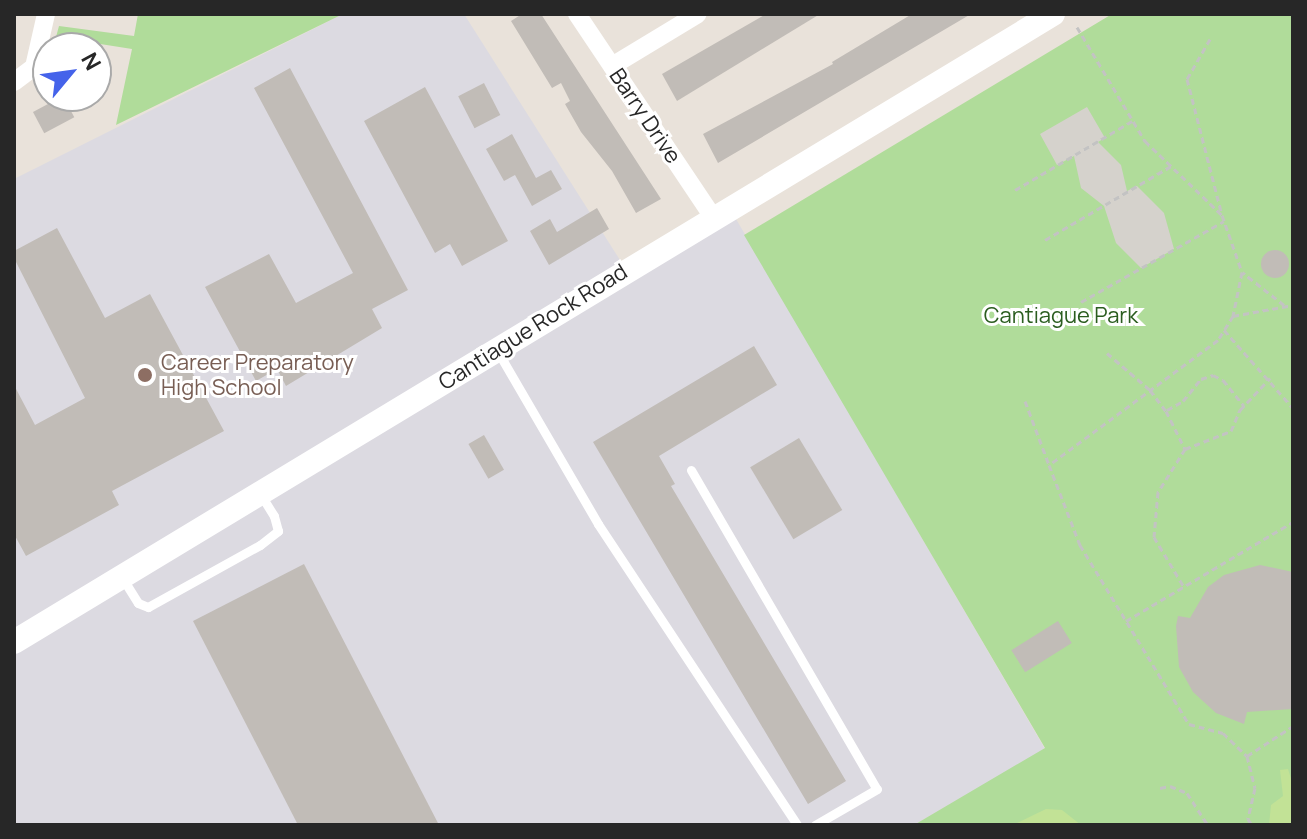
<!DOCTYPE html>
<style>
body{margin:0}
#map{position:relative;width:1307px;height:839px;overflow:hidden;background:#e9e2da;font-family:Manrope,sans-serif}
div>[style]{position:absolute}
.industrial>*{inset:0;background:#dcdae1}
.green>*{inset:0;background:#b0dc9a}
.pitch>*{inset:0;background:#c2e296}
.plaza>*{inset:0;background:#d5d2cc}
.building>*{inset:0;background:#c1bcb7;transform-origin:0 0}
.round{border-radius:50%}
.path>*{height:3px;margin-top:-1.5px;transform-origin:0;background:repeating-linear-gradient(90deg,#c3c3c3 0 6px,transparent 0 10px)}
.lane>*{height:9px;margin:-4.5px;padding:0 4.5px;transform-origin:4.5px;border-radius:4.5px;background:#fff}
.street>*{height:18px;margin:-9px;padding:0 9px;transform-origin:9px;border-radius:9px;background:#fff}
.secondary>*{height:24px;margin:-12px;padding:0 12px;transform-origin:12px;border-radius:12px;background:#fff}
.dots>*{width:22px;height:22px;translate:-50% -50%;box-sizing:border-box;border:4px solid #fff;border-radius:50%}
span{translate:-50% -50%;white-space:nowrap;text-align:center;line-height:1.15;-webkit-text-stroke:6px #fff;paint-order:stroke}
.street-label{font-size:22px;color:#272727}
.park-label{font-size:22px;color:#2b5d1f}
.education-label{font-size:22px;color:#785e54}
.left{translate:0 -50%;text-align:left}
.frame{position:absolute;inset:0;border:16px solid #272727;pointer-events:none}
.north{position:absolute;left:32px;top:32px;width:80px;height:80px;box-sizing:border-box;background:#fff;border:2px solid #a9a9a9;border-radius:50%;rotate:61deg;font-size:22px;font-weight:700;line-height:32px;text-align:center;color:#272727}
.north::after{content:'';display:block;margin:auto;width:28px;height:36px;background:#4563ea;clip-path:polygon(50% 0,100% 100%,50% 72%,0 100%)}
</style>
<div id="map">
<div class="industrial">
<i style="clip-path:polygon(343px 14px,464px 14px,632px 279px,736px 219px,1045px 749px,914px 825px,14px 825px,14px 179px)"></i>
</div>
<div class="green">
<i style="clip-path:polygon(138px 14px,343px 14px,116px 125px,132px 49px,56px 37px,59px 26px,134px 36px)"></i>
<i style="clip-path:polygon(1112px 14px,1293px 14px,1293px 825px,914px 825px,1045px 748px,744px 235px)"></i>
</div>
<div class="pitch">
<i style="clip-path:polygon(1288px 769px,1293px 785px,1293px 825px,1269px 825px,1271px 805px,1283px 796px,1280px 770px)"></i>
<i style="clip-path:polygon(1046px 809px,1062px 810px,1081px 825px,1013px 825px)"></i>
</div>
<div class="plaza">
<i style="clip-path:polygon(1087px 107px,1105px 138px,1098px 142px,1121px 165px,1127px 191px,1137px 186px,1164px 213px,1174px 249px,1141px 268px,1116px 243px,1104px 206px,1081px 188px,1074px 156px,1057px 165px,1040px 134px)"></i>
</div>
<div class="building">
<i style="clip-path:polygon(522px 14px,541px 14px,661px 199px,636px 213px,612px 171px,581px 132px,565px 104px,570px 101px,561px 83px,552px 88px,511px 21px)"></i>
<i style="clip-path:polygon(766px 14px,820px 14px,677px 101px,662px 74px)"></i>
<i style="clip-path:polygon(912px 14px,971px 14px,718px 163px,703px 134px,833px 64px,832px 62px)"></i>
<i style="clip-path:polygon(290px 68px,408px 290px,372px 309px,382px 328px,286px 386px,277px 369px,256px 381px,205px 287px,269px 254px,296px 303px,353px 273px,254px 88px)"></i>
<i style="left:484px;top:83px;width:36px;height:29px;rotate:63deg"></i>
<i style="clip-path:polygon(425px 87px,508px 241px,462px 266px,450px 244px,435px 253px,364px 121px)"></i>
<i style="left:63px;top:96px;width:24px;height:34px;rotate:62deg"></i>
<i style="clip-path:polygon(512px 134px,536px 178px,551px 170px,562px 189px,532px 206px,515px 175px,504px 181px,486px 149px)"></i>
<i style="clip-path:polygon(597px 208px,609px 229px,549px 265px,530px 231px,550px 219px,557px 232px)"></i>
<i style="clip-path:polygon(57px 228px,105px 318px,150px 294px,224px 431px,112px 491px,119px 505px,26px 556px,14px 534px,14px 385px,35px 425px,85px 398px,14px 258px,14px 251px)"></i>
<i class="round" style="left:1261px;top:250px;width:28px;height:28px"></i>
<i style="clip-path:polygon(754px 346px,777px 385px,659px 456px,675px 484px,671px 486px,846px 781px,808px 804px,593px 442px)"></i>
<i style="left:484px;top:435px;width:40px;height:18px;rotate:60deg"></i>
<i style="left:799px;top:438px;width:84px;height:57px;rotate:59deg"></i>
<i style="clip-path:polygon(304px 564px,439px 825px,298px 825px,193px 621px)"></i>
<i style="clip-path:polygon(1260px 565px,1293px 572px,1293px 709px,1247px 712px,1244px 724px,1216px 713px,1193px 692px,1179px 667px,1176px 626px,1178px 616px,1190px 618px,1208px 587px,1224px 575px)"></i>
<i style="left:1058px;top:621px;width:26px;height:55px;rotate:58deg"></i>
</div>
<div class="path">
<i style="left:1077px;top:27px;width:133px;rotate:59.2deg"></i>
<i style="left:1145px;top:141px;width:107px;rotate:43.9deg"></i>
<i style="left:1222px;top:215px;width:60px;rotate:70.7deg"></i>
<i style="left:1210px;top:39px;width:46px;rotate:119.9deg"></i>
<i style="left:1187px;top:79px;width:136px;rotate:75.6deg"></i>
<i style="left:1015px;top:190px;width:136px;rotate:-30.5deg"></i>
<i style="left:1045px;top:240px;width:146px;rotate:-30.4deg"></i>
<i style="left:1081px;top:302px;width:164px;rotate:-29.5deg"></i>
<i style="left:1284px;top:305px;width:53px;rotate:-141.8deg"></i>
<i style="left:1242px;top:272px;width:45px;rotate:101.6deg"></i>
<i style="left:1233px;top:316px;width:61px;rotate:-10.4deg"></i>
<i style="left:1233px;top:316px;width:28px;rotate:122deg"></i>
<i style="left:1218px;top:340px;width:210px;rotate:143.5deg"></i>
<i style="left:1049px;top:465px;width:86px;rotate:68.8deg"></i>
<i style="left:1080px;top:545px;width:210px;rotate:58.7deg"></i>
<i style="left:1189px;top:724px;width:35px;rotate:15deg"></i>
<i style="left:1223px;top:733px;width:33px;rotate:44deg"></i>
<i style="left:1247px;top:756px;width:33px;rotate:76deg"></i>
<i style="left:1255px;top:788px;width:32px;rotate:103deg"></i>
<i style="left:1248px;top:819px;width:7px;rotate:56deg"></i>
<i style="left:1224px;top:330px;width:104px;rotate:48.5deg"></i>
<i style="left:1107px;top:353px;width:57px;rotate:40.7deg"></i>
<i style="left:1150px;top:390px;width:26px;rotate:53deg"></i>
<i style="left:1166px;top:411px;width:42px;rotate:63.4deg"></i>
<i style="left:1185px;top:449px;width:51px;rotate:122.1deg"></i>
<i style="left:1158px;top:492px;width:45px;rotate:95.1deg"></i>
<i style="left:1154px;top:537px;width:58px;rotate:59deg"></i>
<i style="left:1025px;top:401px;width:68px;rotate:69.4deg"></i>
<i style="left:1167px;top:410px;width:18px;rotate:-29deg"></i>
<i style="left:1183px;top:401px;width:28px;rotate:-51deg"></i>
<i style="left:1201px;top:379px;width:13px;rotate:-18deg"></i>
<i style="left:1213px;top:375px;width:11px;rotate:27deg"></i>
<i style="left:1223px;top:380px;width:33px;rotate:51deg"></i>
<i style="left:1185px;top:449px;width:49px;rotate:-21.4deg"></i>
<i style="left:1231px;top:431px;width:23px;rotate:-67deg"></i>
<i style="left:1240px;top:410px;width:44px;rotate:-46.8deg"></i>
<i style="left:1126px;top:621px;width:194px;rotate:-30.7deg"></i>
<i style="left:1247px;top:756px;width:55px;rotate:-33.1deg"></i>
<i style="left:1160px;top:788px;width:10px;rotate:-11deg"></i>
<i style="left:1170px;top:786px;width:18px;rotate:22deg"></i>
<i style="left:1187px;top:793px;width:38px;rotate:57deg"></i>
</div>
<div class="lane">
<i style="left:498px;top:352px;width:199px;rotate:59.8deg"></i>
<i style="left:598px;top:524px;width:361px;rotate:56.5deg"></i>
<i style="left:691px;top:470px;width:369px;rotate:59.8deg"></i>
<i style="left:877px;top:789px;width:72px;rotate:149.9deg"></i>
<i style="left:123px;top:579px;width:28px;rotate:58deg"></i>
<i style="left:138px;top:603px;width:11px;rotate:22deg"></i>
<i style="left:148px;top:607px;width:128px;rotate:-29deg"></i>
<i style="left:260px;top:545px;width:23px;rotate:-38deg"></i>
<i style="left:278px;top:531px;width:16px;rotate:-105deg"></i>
<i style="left:274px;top:516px;width:26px;rotate:-122deg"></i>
</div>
<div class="street">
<i style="left:577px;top:14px;width:244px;rotate:56.2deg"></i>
<i style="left:612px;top:66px;width:100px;rotate:-31.2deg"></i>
<i style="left:14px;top:82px;width:25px;rotate:-37deg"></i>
<i style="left:34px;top:67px;width:54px;rotate:-77.2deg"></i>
</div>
<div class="secondary">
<i style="left:14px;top:642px;width:1214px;rotate:-31.15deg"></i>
</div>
<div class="dots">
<i style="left:145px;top:375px;background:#8d6e63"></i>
</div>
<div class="street-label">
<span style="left:645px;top:116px;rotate:56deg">Barry Drive</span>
<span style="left:533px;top:327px;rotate:-32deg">Cantiague Rock Road</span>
</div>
<div class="park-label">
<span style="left:1061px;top:316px">Cantiague Park</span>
</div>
<div class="education-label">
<span class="left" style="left:161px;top:375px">Career Preparatory<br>High School</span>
</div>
<div class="frame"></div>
<div class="north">N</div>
</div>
